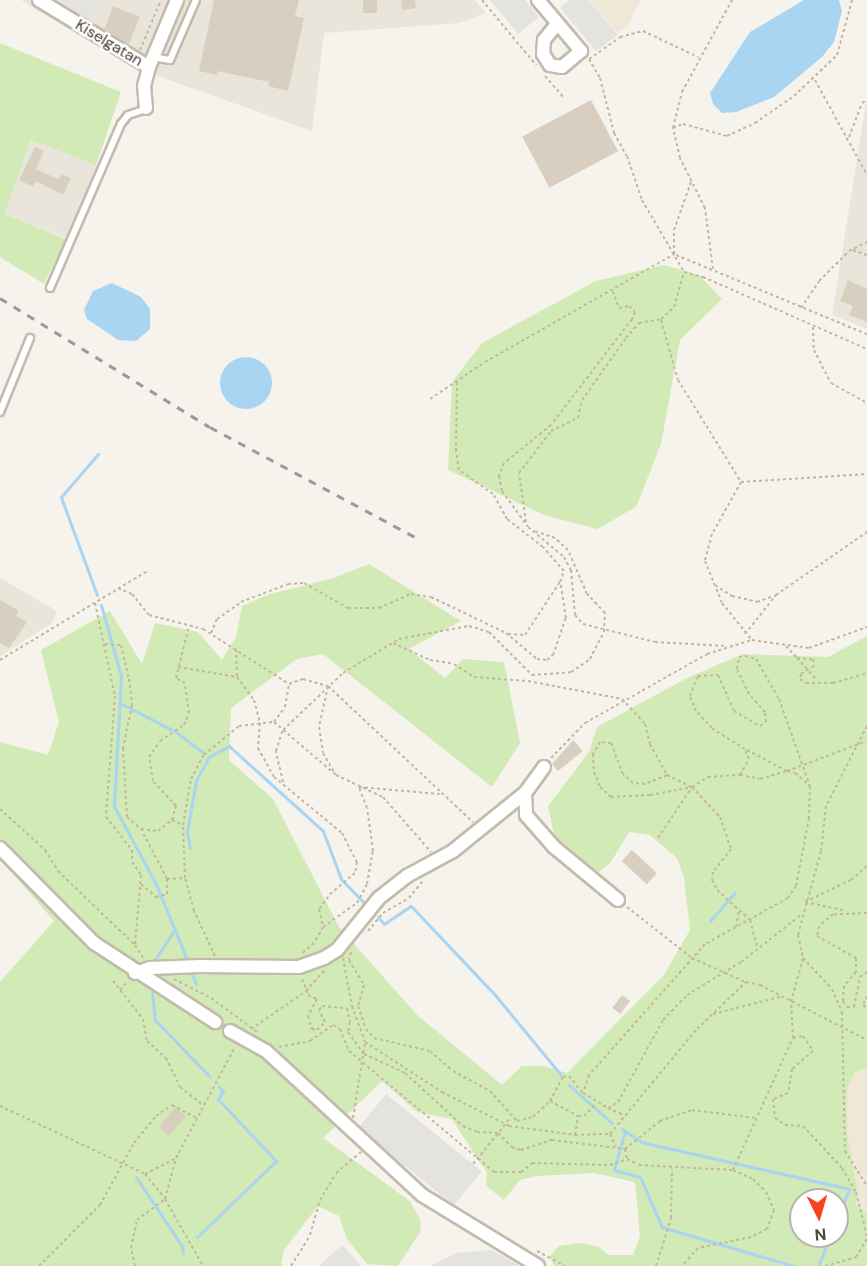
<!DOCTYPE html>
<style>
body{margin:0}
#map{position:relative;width:867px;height:1266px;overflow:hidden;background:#f6f3ec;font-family:"DM Sans",sans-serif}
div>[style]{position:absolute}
.residential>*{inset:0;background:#eae5da;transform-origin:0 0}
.education>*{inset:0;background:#efe8d6}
.green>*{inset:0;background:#d2eab5}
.parking>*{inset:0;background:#e5e3e0;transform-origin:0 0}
.water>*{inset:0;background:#a9d4f2}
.round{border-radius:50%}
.stream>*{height:3px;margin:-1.5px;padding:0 1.5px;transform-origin:1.5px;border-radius:1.5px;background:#a9d4f2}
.building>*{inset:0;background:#d8cfc1;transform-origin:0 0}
.path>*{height:2px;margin-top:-1px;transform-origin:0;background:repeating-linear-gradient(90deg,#c4b79f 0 3px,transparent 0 6px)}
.roads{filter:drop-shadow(2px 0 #c2bbae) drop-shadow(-2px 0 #c2bbae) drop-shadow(0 2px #c2bbae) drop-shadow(0 -2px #c2bbae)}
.lane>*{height:6px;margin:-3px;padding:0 3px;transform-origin:3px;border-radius:3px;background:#fff}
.street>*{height:12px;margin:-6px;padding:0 6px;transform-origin:6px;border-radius:6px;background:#fff}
.rail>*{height:3px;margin-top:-1.5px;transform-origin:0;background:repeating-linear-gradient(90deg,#9a9a9a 0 8px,transparent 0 16px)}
span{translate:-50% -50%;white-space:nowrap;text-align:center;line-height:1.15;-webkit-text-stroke:5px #fff;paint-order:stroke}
.street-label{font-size:16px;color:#4b4439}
.north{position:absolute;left:789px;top:1188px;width:60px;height:60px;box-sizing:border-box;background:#fff;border:2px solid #b7b4b0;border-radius:50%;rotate:175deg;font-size:16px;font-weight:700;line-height:24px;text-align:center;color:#4b4439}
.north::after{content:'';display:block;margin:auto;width:21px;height:27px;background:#fc3f1d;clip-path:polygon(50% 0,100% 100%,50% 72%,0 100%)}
</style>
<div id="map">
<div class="residential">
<i style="clip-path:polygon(21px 0,475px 0,486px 13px,459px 23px,324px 33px,312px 131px,132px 67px)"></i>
<i style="clip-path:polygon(867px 97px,867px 329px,832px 315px)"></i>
<i style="left:31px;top:140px;width:70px;height:79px;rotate:21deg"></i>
<i style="clip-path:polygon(0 578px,57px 611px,52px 623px,0 656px)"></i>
</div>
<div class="education">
<i style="clip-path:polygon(590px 0,641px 0,627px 27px,618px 33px)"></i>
<i style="clip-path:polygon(867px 1068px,867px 1213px,864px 1214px,855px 1204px,858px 1194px,847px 1149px,847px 1089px,855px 1072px)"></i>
</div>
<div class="green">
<i style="clip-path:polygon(0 43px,121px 92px,96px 165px,31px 140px,4px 214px,66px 239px,44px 284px,0 257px)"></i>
<i style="clip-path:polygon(664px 265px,699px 275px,722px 299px,680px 340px,661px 444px,636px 507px,597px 529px,544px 515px,448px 470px,452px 382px,482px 343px,596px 281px)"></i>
<i style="clip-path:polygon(evenodd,369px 564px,461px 621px,409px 649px,445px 678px,463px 659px,504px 662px,520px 743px,492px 787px,323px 654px,297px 659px,231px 708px,229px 760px,273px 799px,339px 927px,417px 1015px,502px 1085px,522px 1066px,543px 1066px,567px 1073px,664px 975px,690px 930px,684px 878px,677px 858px,650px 835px,629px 832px,611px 862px,599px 872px,582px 864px,555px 839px,548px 806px,589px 752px,597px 727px,687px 678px,743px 654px,828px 657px,867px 636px,867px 1068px,855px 1072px,847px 1089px,847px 1132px,858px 1195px,855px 1204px,867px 1213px,867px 1266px,554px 1266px,550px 1256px,559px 1246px,580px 1243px,597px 1246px,609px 1255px,633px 1255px,640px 1236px,635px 1182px,594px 1173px,537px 1176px,520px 1180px,504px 1200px,486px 1186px,487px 1173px,452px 1119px,417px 1112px,382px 1081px,323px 1138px,410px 1201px,421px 1221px,420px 1232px,398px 1266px,367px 1264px,347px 1239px,339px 1216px,318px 1206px,284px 1250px,281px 1266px,0 1266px,0 982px,54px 921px,0 859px,0 742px,48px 755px,59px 722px,41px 650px,110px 611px,142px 664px,155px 623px,198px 632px,222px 660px,236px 637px,242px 606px,270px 594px,334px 578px,369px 564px,801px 1200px,837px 1200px,837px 1236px,801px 1236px,801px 1200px)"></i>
</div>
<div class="parking">
<i style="clip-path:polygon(63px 0,104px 0,90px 23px,61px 4px)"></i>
<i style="clip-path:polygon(490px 0,525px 0,539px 17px,518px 34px)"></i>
<i style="clip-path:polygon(570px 0,589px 0,618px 35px,596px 51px,560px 8px)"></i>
<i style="left:386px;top:1094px;width:123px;height:44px;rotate:39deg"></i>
<i style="clip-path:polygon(342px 1245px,362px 1266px,319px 1266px)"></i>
<i style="clip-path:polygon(491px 1250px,520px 1266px,430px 1266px,457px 1253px)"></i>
</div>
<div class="water">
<i style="clip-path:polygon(804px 0,839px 0,842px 11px,834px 42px,822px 57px,774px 97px,736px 112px,722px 113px,713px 104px,710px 93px,750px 32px)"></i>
<i style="clip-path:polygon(112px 283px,141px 297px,150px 309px,150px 329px,136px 341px,118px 340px,87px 319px,84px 310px,93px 291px)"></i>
<i class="round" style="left:220px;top:357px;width:52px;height:52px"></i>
</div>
<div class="stream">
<i style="left:97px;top:595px;width:104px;rotate:-110.2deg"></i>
<i style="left:61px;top:497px;width:57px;rotate:-49.3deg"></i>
<i style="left:101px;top:605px;width:74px;rotate:74.3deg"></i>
<i style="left:121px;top:676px;width:130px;rotate:93.1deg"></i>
<i style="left:114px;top:806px;width:89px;rotate:61.7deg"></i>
<i style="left:156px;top:884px;width:79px;rotate:67.7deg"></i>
<i style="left:122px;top:704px;width:61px;rotate:27.4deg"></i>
<i style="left:176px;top:732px;width:34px;rotate:37deg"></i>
<i style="left:190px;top:848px;width:16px;rotate:-101deg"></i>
<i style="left:187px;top:832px;width:52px;rotate:-80deg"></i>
<i style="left:196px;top:781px;width:27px;rotate:-62deg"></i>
<i style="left:209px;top:757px;width:23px;rotate:-29deg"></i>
<i style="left:229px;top:746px;width:127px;rotate:42.1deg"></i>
<i style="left:323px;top:831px;width:51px;rotate:69.4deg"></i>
<i style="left:341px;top:879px;width:36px;rotate:46deg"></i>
<i style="left:378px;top:917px;width:9px;rotate:49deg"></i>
<i style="left:384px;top:924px;width:32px;rotate:-34deg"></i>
<i style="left:411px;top:906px;width:124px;rotate:46.6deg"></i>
<i style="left:496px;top:996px;width:102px;rotate:50.6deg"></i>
<i style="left:710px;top:921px;width:38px;rotate:-49deg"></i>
<i style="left:154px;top:961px;width:37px;rotate:-57deg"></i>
<i style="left:191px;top:972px;width:13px;rotate:67deg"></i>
<i style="left:152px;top:992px;width:28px;rotate:84deg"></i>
<i style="left:155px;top:1020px;width:79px;rotate:46deg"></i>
<i style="left:569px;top:1085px;width:57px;rotate:41.5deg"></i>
<i style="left:622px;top:1129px;width:23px;rotate:34deg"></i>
<i style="left:641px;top:1142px;width:213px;rotate:12.7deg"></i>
<i style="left:849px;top:1189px;width:32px;rotate:112deg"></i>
<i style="left:625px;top:1131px;width:41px;rotate:105.8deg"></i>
<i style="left:614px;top:1170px;width:27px;rotate:15deg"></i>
<i style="left:640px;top:1177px;width:55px;rotate:66.3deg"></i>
<i style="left:662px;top:1227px;width:138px;rotate:16.5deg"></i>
<i style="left:136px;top:1177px;width:83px;rotate:56.3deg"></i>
<i style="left:182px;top:1246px;width:7px;rotate:82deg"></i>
<i style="left:197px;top:1237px;width:110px;rotate:-43.9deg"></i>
<i style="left:276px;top:1161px;width:85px;rotate:-133.1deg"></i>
<i style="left:218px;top:1099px;width:9px;rotate:-58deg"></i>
<i style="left:223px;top:1091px;width:6px;rotate:-135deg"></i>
<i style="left:818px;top:1266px;width:32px;rotate:-68deg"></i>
</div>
<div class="building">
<i style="clip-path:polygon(214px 0,299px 0,295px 16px,304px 18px,288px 91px,268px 86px,269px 82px,217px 71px,217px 75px,199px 71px)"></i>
<i style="left:363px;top:0;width:14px;height:13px"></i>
<i style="clip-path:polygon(401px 0,415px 0,416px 8px,402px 10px)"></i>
<i style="clip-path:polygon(113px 6px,140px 17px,129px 44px,104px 30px)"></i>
<i style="left:591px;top:100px;width:58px;height:78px;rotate:62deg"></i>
<i style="clip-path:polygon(35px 147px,44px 151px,36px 169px,58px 179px,62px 174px,71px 178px,63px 195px,36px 181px,33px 187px,19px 180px)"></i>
<i style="clip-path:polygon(848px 280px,867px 289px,867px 322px,849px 315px,853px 306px,840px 301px)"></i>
<i style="clip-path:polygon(0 600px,19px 611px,16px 616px,27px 622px,9px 648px,0 643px)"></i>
<i style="clip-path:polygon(573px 740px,583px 751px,558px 771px,552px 764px)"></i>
<i style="left:632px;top:850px;width:34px;height:15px;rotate:43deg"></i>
<i style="left:622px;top:995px;width:10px;height:16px;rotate:37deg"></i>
<i style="left:175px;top:1107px;width:14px;height:26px;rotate:39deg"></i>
</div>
<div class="path">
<i style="left:482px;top:0;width:85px;rotate:50.3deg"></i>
<i style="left:140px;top:50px;width:54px;rotate:-67.2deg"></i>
<i style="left:589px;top:59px;width:22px;rotate:60deg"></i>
<i style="left:600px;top:78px;width:57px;rotate:75.7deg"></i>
<i style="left:614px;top:133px;width:26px;rotate:61deg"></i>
<i style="left:627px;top:156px;width:46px;rotate:71.2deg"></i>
<i style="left:642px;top:200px;width:83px;rotate:59.7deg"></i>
<i style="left:589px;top:59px;width:38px;rotate:-35deg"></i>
<i style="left:620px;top:37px;width:24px;rotate:-15deg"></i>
<i style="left:643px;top:31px;width:61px;rotate:25.3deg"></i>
<i style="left:545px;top:76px;width:28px;rotate:49deg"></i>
<i style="left:815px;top:80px;width:108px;rotate:61.3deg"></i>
<i style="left:673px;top:128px;width:11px;rotate:-22deg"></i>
<i style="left:683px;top:124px;width:46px;rotate:15.3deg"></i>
<i style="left:727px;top:136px;width:31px;rotate:-25deg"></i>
<i style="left:755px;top:123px;width:47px;rotate:-34.7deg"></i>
<i style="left:794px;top:96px;width:59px;rotate:-43.6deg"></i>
<i style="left:837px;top:55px;width:57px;rotate:-74.7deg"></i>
<i style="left:849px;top:137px;width:36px;rotate:-69deg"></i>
<i style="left:862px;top:103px;width:6px;rotate:-31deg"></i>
<i style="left:853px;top:250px;width:15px;rotate:20deg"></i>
<i style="left:676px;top:255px;width:207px;rotate:22.5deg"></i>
<i style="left:713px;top:269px;width:62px;rotate:-97.5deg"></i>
<i style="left:705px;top:208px;width:56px;rotate:-116.6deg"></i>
<i style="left:680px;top:158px;width:31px;rotate:-103deg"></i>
<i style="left:673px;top:128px;width:37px;rotate:-76deg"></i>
<i style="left:682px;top:92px;width:105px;rotate:-61.5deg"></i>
<i style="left:613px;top:291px;width:18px;rotate:71deg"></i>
<i style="left:619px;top:308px;width:10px;rotate:-11deg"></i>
<i style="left:629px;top:306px;width:8px;rotate:45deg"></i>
<i style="left:635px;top:312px;width:8px;rotate:113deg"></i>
<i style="left:632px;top:319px;width:133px;rotate:127.4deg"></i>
<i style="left:551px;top:425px;width:60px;rotate:141deg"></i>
<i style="left:504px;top:463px;width:14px;rotate:111deg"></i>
<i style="left:499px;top:476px;width:15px;rotate:79deg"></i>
<i style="left:502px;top:491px;width:44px;rotate:54.2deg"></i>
<i style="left:528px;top:527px;width:47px;rotate:39.8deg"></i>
<i style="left:564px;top:557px;width:15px;rotate:62deg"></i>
<i style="left:571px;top:570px;width:45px;rotate:84.9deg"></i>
<i style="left:575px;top:615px;width:12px;rotate:48deg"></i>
<i style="left:583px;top:624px;width:74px;rotate:14deg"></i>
<i style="left:655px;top:642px;width:72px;rotate:3.2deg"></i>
<i style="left:801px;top:308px;width:32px;rotate:-56deg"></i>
<i style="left:819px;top:281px;width:42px;rotate:-45deg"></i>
<i style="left:849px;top:251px;width:20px;rotate:-27deg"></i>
<i style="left:661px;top:320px;width:62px;rotate:74.2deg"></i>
<i style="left:678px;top:380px;width:120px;rotate:58.3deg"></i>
<i style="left:741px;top:482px;width:126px;rotate:-3.6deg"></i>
<i style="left:813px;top:327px;width:23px;rotate:88deg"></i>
<i style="left:814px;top:350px;width:37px;rotate:63deg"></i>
<i style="left:831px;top:383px;width:41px;rotate:29.1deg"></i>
<i style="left:430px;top:399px;width:66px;rotate:-33.9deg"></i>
<i style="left:485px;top:362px;width:218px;rotate:-29.7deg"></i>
<i style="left:674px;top:254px;width:24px;rotate:-90deg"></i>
<i style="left:674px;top:230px;width:51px;rotate:-70.5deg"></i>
<i style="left:741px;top:482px;width:60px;rotate:119.1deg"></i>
<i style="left:712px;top:534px;width:28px;rotate:105deg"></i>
<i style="left:705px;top:561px;width:45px;rotate:68deg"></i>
<i style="left:722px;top:603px;width:48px;rotate:51deg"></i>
<i style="left:526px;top:522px;width:49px;rotate:-98.1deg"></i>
<i style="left:519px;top:473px;width:53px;rotate:-52.7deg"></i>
<i style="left:551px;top:431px;width:30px;rotate:-26deg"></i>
<i style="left:578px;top:418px;width:18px;rotate:-77deg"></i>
<i style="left:582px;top:400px;width:76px;rotate:-54.6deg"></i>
<i style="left:626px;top:338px;width:20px;rotate:-49deg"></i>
<i style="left:639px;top:323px;width:22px;rotate:-10deg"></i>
<i style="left:661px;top:319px;width:18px;rotate:-43deg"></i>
<i style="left:674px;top:307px;width:36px;rotate:-74deg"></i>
<i style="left:684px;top:272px;width:20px;rotate:15deg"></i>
<i style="left:703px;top:277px;width:179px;rotate:23.7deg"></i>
<i style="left:715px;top:585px;width:20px;rotate:33deg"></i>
<i style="left:732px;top:596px;width:26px;rotate:13deg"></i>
<i style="left:757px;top:602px;width:20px;rotate:-20deg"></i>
<i style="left:118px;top:588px;width:15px;rotate:23deg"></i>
<i style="left:132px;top:594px;width:27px;rotate:51deg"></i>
<i style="left:149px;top:615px;width:56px;rotate:14.5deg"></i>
<i style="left:203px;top:629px;width:102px;rotate:32.6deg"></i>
<i style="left:95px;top:603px;width:95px;rotate:77.9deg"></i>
<i style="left:115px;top:696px;width:121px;rotate:94.3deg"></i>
<i style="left:106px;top:817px;width:42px;rotate:51.8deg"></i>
<i style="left:132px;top:850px;width:12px;rotate:90deg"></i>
<i style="left:132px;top:862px;width:16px;rotate:55deg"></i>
<i style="left:141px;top:875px;width:70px;rotate:94.9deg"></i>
<i style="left:211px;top:633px;width:15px;rotate:-67deg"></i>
<i style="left:217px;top:619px;width:29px;rotate:-35deg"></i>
<i style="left:241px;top:602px;width:50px;rotate:-21deg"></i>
<i style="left:288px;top:584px;width:16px;rotate:-4deg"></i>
<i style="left:304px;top:583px;width:51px;rotate:29.6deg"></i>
<i style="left:348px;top:608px;width:31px"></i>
<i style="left:379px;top:608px;width:35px;rotate:-24deg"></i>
<i style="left:411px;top:594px;width:20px;rotate:9deg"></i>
<i style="left:431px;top:597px;width:83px;rotate:25.6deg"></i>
<i style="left:506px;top:633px;width:40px;rotate:40deg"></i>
<i style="left:537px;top:659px;width:10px;rotate:6deg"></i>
<i style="left:547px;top:660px;width:8px;rotate:-40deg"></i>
<i style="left:553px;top:655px;width:39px;rotate:-71deg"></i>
<i style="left:566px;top:618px;width:36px;rotate:-99deg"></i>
<i style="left:560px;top:582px;width:12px;rotate:-70deg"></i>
<i style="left:564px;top:571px;width:32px;rotate:-131deg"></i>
<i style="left:543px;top:547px;width:46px;rotate:-142.1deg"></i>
<i style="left:507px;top:519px;width:29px;rotate:-119deg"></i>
<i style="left:493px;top:494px;width:42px;rotate:-144.8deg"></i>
<i style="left:459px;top:470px;width:19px;rotate:-99deg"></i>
<i style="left:456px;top:451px;width:72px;rotate:-89.2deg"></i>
<i style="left:508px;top:634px;width:17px;rotate:3deg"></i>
<i style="left:525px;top:635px;width:64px;rotate:-56.6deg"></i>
<i style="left:745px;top:634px;width:50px;rotate:-51.5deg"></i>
<i style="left:776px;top:595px;width:111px;rotate:-34.7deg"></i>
<i style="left:393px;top:643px;width:41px;rotate:24.7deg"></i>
<i style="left:430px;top:660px;width:24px;rotate:9deg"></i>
<i style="left:454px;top:664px;width:24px;rotate:33deg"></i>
<i style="left:474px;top:677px;width:54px;rotate:4.2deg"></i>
<i style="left:528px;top:681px;width:96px;rotate:10.8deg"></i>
<i style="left:622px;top:699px;width:34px;rotate:47deg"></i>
<i style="left:645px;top:724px;width:21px;rotate:76deg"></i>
<i style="left:650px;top:744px;width:35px;rotate:61deg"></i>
<i style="left:667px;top:775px;width:28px;rotate:26deg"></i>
<i style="left:692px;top:787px;width:41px;rotate:47deg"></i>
<i style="left:720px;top:817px;width:34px;rotate:71deg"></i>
<i style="left:731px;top:849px;width:29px;rotate:128deg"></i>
<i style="left:713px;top:872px;width:8px;rotate:97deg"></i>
<i style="left:712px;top:880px;width:11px;rotate:63deg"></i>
<i style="left:717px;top:890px;width:45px;rotate:42.3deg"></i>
<i style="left:750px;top:920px;width:28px;rotate:75deg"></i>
<i style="left:105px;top:644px;width:16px;rotate:4deg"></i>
<i style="left:121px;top:645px;width:35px;rotate:77deg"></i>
<i style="left:129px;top:679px;width:26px;rotate:83deg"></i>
<i style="left:132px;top:705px;width:44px;rotate:101.8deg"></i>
<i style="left:123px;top:748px;width:69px;rotate:86.7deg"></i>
<i style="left:127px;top:817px;width:18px;rotate:41deg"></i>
<i style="left:141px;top:829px;width:17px;rotate:7deg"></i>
<i style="left:158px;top:831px;width:18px;rotate:-38deg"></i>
<i style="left:172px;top:820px;width:15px;rotate:-74deg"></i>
<i style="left:176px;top:806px;width:34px;rotate:-133deg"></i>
<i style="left:153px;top:781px;width:24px;rotate:-99deg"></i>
<i style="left:149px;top:757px;width:19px;rotate:-55deg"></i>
<i style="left:160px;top:741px;width:29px;rotate:-34deg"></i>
<i style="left:184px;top:725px;width:13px;rotate:-67deg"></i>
<i style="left:189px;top:713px;width:30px;rotate:-98deg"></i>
<i style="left:185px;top:683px;width:10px;rotate:-151deg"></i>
<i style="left:176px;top:678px;width:54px;rotate:-76deg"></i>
<i style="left:786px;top:646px;width:16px;rotate:47deg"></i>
<i style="left:797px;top:658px;width:16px;rotate:4deg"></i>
<i style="left:813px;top:659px;width:7px;rotate:82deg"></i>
<i style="left:814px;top:666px;width:15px;rotate:148deg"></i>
<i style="left:801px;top:674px;width:5px;rotate:101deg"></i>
<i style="left:800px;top:679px;width:7px;rotate:34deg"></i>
<i style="left:806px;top:683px;width:27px"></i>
<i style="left:833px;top:683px;width:35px;rotate:-16deg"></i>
<i style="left:236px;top:649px;width:28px;rotate:88deg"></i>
<i style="left:237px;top:677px;width:29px;rotate:54deg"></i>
<i style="left:254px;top:700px;width:24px;rotate:75deg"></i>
<i style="left:260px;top:723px;width:25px;rotate:95deg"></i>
<i style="left:258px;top:748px;width:33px;rotate:61deg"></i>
<i style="left:274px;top:777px;width:88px;rotate:39.5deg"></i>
<i style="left:342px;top:833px;width:33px;rotate:63deg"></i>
<i style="left:357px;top:862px;width:11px;rotate:100deg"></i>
<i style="left:355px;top:873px;width:30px;rotate:140deg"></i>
<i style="left:332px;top:892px;width:21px;rotate:127deg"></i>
<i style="left:319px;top:909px;width:18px;rotate:77deg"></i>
<i style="left:323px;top:927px;width:18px;rotate:119deg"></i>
<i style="left:314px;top:943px;width:18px;rotate:139deg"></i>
<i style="left:797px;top:658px;width:30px;rotate:48deg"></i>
<i style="left:0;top:660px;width:174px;rotate:-31.1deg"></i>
<i style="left:178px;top:667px;width:60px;rotate:9.6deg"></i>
<i style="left:289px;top:684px;width:15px;rotate:-20deg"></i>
<i style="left:303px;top:679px;width:26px;rotate:16deg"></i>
<i style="left:328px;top:686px;width:199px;rotate:43.2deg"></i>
<i style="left:328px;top:686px;width:42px;rotate:102.4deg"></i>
<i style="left:319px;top:727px;width:26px;rotate:81deg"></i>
<i style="left:323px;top:753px;width:22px;rotate:60deg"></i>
<i style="left:274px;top:722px;width:82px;rotate:40.5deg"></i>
<i style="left:336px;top:775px;width:52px;rotate:25.1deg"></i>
<i style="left:383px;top:797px;width:73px;rotate:48.9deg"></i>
<i style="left:867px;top:726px;width:90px;rotate:117.1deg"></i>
<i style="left:826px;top:806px;width:45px;rotate:96.3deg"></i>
<i style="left:821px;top:851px;width:87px;rotate:105.3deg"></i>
<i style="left:798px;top:935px;width:24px;rotate:78deg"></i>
<i style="left:803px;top:958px;width:42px;rotate:46.9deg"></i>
<i style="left:832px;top:989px;width:25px;rotate:67deg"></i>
<i style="left:842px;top:1012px;width:139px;rotate:88.8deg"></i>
<i style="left:845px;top:1151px;width:41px;rotate:57.8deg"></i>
<i style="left:747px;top:750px;width:45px;rotate:27.7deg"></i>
<i style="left:787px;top:771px;width:85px;rotate:-20.6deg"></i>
<i style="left:551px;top:758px;width:49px;rotate:-45.8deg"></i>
<i style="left:585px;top:723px;width:140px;rotate:-29.5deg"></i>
<i style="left:707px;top:654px;width:47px;rotate:-17.3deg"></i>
<i style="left:752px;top:640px;width:58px;rotate:8deg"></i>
<i style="left:809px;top:648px;width:62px;rotate:-19.9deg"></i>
<i style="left:667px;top:775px;width:24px;rotate:158deg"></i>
<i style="left:645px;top:784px;width:12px;rotate:-175deg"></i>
<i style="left:633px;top:783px;width:13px;rotate:-138deg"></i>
<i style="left:623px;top:774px;width:33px;rotate:-111deg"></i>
<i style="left:611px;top:743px;width:11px;rotate:-175deg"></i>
<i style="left:600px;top:742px;width:14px;rotate:120deg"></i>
<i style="left:593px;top:754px;width:18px;rotate:87deg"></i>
<i style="left:594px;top:772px;width:16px;rotate:68deg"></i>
<i style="left:600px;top:787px;width:15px;rotate:42deg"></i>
<i style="left:611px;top:797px;width:39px;rotate:-3deg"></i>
<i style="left:650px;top:795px;width:43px;rotate:-10.8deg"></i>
<i style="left:692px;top:787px;width:19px;rotate:-32deg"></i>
<i style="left:708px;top:777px;width:32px;rotate:-4deg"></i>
<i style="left:740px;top:775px;width:20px;rotate:11deg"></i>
<i style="left:760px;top:779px;width:28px;rotate:-17deg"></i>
<i style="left:787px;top:771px;width:8px;rotate:14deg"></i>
<i style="left:795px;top:773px;width:20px;rotate:41deg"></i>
<i style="left:740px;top:775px;width:18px;rotate:-61deg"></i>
<i style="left:749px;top:759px;width:11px;rotate:-112deg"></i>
<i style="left:745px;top:749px;width:39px;rotate:-148deg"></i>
<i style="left:712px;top:728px;width:23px;rotate:-133deg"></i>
<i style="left:696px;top:711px;width:16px;rotate:-112deg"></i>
<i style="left:690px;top:696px;width:22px;rotate:-68deg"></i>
<i style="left:698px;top:676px;width:20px;rotate:-3deg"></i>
<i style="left:718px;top:675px;width:39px;rotate:66deg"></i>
<i style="left:734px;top:711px;width:30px;rotate:30deg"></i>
<i style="left:760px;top:726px;width:7px;rotate:-34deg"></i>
<i style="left:766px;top:722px;width:10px;rotate:-96deg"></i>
<i style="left:765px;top:712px;width:24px;rotate:-132deg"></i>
<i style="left:749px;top:694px;width:28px;rotate:-116deg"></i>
<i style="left:737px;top:669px;width:12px;rotate:-81deg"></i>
<i style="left:739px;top:657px;width:6px;rotate:-9deg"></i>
<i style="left:745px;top:656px;width:11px;rotate:15deg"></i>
<i style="left:756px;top:659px;width:46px;rotate:60.1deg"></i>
<i style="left:779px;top:699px;width:92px;rotate:70.4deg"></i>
<i style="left:810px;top:786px;width:32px;rotate:92deg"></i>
<i style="left:809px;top:818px;width:69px;rotate:100.8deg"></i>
<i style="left:796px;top:886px;width:14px;rotate:124deg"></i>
<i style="left:788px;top:898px;width:95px;rotate:151deg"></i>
<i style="left:705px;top:944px;width:175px;rotate:131.5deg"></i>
<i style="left:589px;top:1075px;width:19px;rotate:108deg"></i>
<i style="left:583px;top:1093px;width:29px;rotate:31deg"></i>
<i style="left:608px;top:1108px;width:12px;rotate:-31deg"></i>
<i style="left:618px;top:1102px;width:94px;rotate:-61.2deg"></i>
<i style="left:663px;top:1020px;width:35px;rotate:-46deg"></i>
<i style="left:687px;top:995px;width:63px;rotate:-31.4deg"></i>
<i style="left:741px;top:962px;width:78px;rotate:-38.2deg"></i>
<i style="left:283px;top:782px;width:32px;rotate:-103deg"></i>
<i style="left:276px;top:751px;width:22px;rotate:-72deg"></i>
<i style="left:283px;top:730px;width:83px;rotate:-43.5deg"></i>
<i style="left:343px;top:673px;width:66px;rotate:-31.3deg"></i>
<i style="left:399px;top:639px;width:71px;rotate:-10.5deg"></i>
<i style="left:469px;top:626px;width:21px;rotate:17deg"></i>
<i style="left:489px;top:632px;width:61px;rotate:45deg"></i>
<i style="left:532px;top:675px;width:39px;rotate:-4deg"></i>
<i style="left:571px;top:672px;width:23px;rotate:-34deg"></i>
<i style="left:590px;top:659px;width:30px;rotate:-63deg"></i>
<i style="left:604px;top:632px;width:19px;rotate:-87deg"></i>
<i style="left:605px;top:613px;width:26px;rotate:-133deg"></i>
<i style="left:587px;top:594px;width:48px;rotate:-113.4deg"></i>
<i style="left:568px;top:550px;width:18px;rotate:-137deg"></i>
<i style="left:555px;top:538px;width:21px;rotate:-161deg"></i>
<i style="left:0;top:809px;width:61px;rotate:42.3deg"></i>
<i style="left:45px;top:850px;width:25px;rotate:58deg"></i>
<i style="left:58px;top:871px;width:107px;rotate:43.9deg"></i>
<i style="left:135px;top:945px;width:15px;rotate:58deg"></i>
<i style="left:172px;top:820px;width:12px;rotate:24deg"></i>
<i style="left:658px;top:838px;width:61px;rotate:-56.3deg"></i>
<i style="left:167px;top:879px;width:18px;rotate:-3deg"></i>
<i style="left:141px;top:884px;width:20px;rotate:41deg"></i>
<i style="left:156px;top:897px;width:11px;rotate:-15deg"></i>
<i style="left:167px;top:894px;width:15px;rotate:-90deg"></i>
<i style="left:167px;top:879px;width:56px;rotate:-117.5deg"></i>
<i style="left:805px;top:902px;width:51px;rotate:-25.6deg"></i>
<i style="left:851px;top:880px;width:21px;rotate:-41deg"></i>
<i style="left:805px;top:902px;width:40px;rotate:12deg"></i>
<i style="left:627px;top:907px;width:83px;rotate:38.1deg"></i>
<i style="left:692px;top:958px;width:58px;rotate:24.4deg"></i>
<i style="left:867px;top:913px;width:34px;rotate:178deg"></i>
<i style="left:833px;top:914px;width:18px;rotate:139deg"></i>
<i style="left:819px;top:926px;width:10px;rotate:101deg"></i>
<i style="left:817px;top:936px;width:45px;rotate:29.4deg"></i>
<i style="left:856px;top:958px;width:14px;rotate:90deg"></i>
<i style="left:856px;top:972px;width:18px;rotate:131deg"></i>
<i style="left:844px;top:986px;width:15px;rotate:94deg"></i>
<i style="left:843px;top:1001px;width:7px;rotate:56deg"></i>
<i style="left:847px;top:1007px;width:7px"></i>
<i style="left:854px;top:1007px;width:31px;rotate:-79deg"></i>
<i style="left:860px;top:977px;width:9px;rotate:-36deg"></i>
<i style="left:323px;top:927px;width:42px;rotate:-35.2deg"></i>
<i style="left:357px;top:903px;width:21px;rotate:-62deg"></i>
<i style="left:367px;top:884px;width:34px;rotate:-80deg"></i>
<i style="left:373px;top:851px;width:43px;rotate:-97.9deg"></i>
<i style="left:367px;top:808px;width:22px;rotate:-111deg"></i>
<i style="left:359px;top:787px;width:81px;rotate:4.9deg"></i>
<i style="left:736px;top:927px;width:17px;rotate:-80deg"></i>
<i style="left:368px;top:931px;width:23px;rotate:-50deg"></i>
<i style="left:383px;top:913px;width:30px;rotate:-30deg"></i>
<i style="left:409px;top:898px;width:22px;rotate:-51deg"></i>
<i style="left:351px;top:952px;width:8px;rotate:104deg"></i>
<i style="left:349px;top:960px;width:29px;rotate:59deg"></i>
<i style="left:364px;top:985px;width:22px;rotate:106deg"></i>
<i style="left:358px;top:1006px;width:24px;rotate:71deg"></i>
<i style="left:366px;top:1029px;width:12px;rotate:48deg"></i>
<i style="left:374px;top:1038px;width:57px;rotate:13.1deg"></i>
<i style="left:430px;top:1051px;width:30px;rotate:41deg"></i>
<i style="left:453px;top:1071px;width:42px;rotate:28.4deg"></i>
<i style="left:490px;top:1091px;width:40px;rotate:48deg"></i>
<i style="left:517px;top:1121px;width:16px;rotate:-14deg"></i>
<i style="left:533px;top:1117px;width:23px;rotate:-43deg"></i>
<i style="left:550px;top:1101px;width:32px;rotate:28deg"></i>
<i style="left:578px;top:1116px;width:6px"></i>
<i style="left:584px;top:1116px;width:18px;rotate:-45deg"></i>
<i style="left:215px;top:956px;width:50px;rotate:-115deg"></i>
<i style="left:194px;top:911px;width:34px;rotate:-105deg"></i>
<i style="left:185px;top:878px;width:53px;rotate:-92.2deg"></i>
<i style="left:183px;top:825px;width:47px;rotate:-80.1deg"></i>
<i style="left:191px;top:779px;width:27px;rotate:-62deg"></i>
<i style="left:204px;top:755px;width:45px;rotate:-39.6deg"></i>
<i style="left:239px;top:726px;width:35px;rotate:-7deg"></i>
<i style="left:274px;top:722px;width:19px;rotate:-54deg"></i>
<i style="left:285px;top:707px;width:23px;rotate:-80deg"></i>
<i style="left:343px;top:958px;width:49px;rotate:79.4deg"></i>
<i style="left:352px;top:1006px;width:38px;rotate:70deg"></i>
<i style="left:365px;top:1042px;width:92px;rotate:33deg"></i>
<i style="left:442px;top:1092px;width:75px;rotate:26.9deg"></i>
<i style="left:509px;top:1126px;width:67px;rotate:7.8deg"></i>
<i style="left:575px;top:1135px;width:35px;rotate:-2deg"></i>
<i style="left:610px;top:1134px;width:136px;rotate:-50.4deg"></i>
<i style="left:697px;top:1029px;width:68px;rotate:-43.8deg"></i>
<i style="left:746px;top:982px;width:14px;rotate:12deg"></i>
<i style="left:760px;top:985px;width:120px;rotate:27.2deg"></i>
<i style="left:174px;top:979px;width:42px;rotate:27.2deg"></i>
<i style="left:211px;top:998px;width:57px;rotate:36.5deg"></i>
<i style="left:302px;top:979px;width:17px;rotate:69deg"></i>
<i style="left:308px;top:995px;width:10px;rotate:24deg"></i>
<i style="left:317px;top:999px;width:19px;rotate:118deg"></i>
<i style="left:308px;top:1016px;width:14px;rotate:73deg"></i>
<i style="left:312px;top:1029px;width:5px;rotate:11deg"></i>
<i style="left:317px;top:1030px;width:11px;rotate:-45deg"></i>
<i style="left:325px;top:1022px;width:13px;rotate:-117deg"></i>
<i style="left:319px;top:1010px;width:5px;rotate:-53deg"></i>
<i style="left:322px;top:1006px;width:25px;rotate:5deg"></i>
<i style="left:347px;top:1008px;width:14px;rotate:78deg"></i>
<i style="left:350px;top:1022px;width:10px;rotate:101deg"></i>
<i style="left:348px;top:1032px;width:27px;rotate:54deg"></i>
<i style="left:364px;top:1054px;width:45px;rotate:24.9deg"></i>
<i style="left:405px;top:1073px;width:79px;rotate:42.4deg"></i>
<i style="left:463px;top:1126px;width:15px;rotate:23deg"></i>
<i style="left:477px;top:1132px;width:21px;rotate:3deg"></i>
<i style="left:498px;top:1133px;width:20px;rotate:45deg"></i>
<i style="left:512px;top:1147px;width:9px;rotate:18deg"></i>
<i style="left:521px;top:1150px;width:33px;rotate:-18deg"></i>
<i style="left:552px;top:1140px;width:74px;rotate:7deg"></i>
<i style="left:625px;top:1149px;width:45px;rotate:-38.7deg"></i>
<i style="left:660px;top:1121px;width:34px;rotate:-19deg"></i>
<i style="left:692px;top:1110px;width:64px;rotate:7.2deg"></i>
<i style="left:113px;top:981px;width:48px;rotate:51.7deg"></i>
<i style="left:143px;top:1019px;width:22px;rotate:80deg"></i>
<i style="left:147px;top:1041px;width:25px;rotate:42deg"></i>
<i style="left:166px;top:1058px;width:32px;rotate:64deg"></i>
<i style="left:180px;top:1087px;width:29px;rotate:38deg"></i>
<i style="left:120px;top:990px;width:12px;rotate:-48deg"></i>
<i style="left:867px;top:996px;width:10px;rotate:114deg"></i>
<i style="left:863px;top:1005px;width:6px;rotate:45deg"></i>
<i style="left:713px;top:1014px;width:72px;rotate:-14.4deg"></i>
<i style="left:251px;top:1029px;width:67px;rotate:-34.6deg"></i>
<i style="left:306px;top:991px;width:28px;rotate:-48deg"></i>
<i style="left:793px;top:1038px;width:10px;rotate:-11deg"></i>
<i style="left:803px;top:1036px;width:18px;rotate:56deg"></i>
<i style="left:813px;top:1051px;width:28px;rotate:139deg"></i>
<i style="left:792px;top:1069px;width:24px;rotate:99deg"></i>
<i style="left:788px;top:1093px;width:16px;rotate:158deg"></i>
<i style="left:773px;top:1099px;width:19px;rotate:84deg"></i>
<i style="left:775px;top:1118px;width:12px;rotate:35deg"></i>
<i style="left:785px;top:1125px;width:18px;rotate:3deg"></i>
<i style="left:803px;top:1126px;width:57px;rotate:47.1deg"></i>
<i style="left:842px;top:1168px;width:28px;rotate:60deg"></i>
<i style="left:856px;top:1192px;width:46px;rotate:76.3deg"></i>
<i style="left:279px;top:1047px;width:32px;rotate:-11deg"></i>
<i style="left:310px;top:1041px;width:28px;rotate:-35deg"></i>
<i style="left:333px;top:1025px;width:8px;rotate:30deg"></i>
<i style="left:340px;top:1029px;width:24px;rotate:68deg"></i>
<i style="left:349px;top:1051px;width:189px;rotate:39.8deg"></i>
<i style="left:494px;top:1172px;width:27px"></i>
<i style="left:521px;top:1172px;width:14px;rotate:-39deg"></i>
<i style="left:532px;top:1163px;width:78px;rotate:1.5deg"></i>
<i style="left:610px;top:1165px;width:18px;rotate:-19deg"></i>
<i style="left:550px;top:1101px;width:27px;rotate:-62deg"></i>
<i style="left:563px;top:1077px;width:6px;rotate:-9deg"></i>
<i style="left:569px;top:1076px;width:22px;rotate:51deg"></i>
<i style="left:0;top:1106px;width:160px;rotate:25.1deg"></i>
<i style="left:145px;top:1174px;width:32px;rotate:51deg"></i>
<i style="left:165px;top:1199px;width:77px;rotate:60.4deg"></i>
<i style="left:608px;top:1108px;width:17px;rotate:24deg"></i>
<i style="left:353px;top:1118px;width:77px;rotate:-81deg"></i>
<i style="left:610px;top:1134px;width:14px;rotate:65deg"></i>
<i style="left:575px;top:1135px;width:18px;rotate:-81deg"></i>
<i style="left:625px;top:1149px;width:10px;rotate:79deg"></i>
<i style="left:627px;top:1159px;width:13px;rotate:27deg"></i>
<i style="left:639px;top:1165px;width:94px;rotate:3deg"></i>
<i style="left:733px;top:1170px;width:22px;rotate:24deg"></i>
<i style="left:753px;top:1179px;width:18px;rotate:45deg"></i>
<i style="left:766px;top:1192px;width:20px;rotate:66deg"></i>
<i style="left:774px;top:1210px;width:20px;rotate:110deg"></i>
<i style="left:767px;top:1229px;width:18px;rotate:153deg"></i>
<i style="left:751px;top:1237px;width:54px;rotate:168.3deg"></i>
<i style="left:698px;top:1248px;width:24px;rotate:132deg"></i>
<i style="left:473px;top:1164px;width:60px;rotate:-51deg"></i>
<i style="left:733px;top:1170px;width:145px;rotate:-65.6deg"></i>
<i style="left:793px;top:1038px;width:36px;rotate:-93deg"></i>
<i style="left:791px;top:1002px;width:46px;rotate:-74.7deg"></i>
<i style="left:145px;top:1174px;width:34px;rotate:-27deg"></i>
<i style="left:537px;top:1251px;width:32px;rotate:28deg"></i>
<i style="left:39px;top:1266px;width:86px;rotate:-45deg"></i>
<i style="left:100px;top:1205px;width:71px;rotate:-61.3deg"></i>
<i style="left:134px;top:1143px;width:35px;rotate:-51deg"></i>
<i style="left:156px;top:1116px;width:19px;rotate:-35deg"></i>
<i style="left:172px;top:1105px;width:27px;rotate:28deg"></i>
<i style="left:135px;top:1266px;width:18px;rotate:-103deg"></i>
<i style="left:131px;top:1248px;width:29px;rotate:-78deg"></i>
<i style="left:137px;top:1220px;width:35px;rotate:-37deg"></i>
<i style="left:165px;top:1199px;width:42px;rotate:-75deg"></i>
<i style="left:176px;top:1158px;width:126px;rotate:-62deg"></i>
<i style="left:291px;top:1266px;width:36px;rotate:-58deg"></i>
<i style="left:310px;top:1235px;width:36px;rotate:-74deg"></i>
<i style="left:320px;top:1200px;width:31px;rotate:-59deg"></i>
<i style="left:336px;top:1173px;width:33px;rotate:-40deg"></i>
<i style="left:656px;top:1266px;width:50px;rotate:-72.6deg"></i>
<i style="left:671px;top:1218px;width:49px;rotate:-88.8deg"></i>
<i style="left:825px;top:1266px;width:32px;rotate:-16deg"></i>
<i style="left:856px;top:1257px;width:21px;rotate:-59deg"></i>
</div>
<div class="roads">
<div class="lane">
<i style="left:153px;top:57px;width:17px;rotate:10deg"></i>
<i style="left:170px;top:60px;width:65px;rotate:-66.6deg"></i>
<i style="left:50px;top:288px;width:179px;rotate:-66.6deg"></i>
<i style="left:121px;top:124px;width:11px;rotate:-52deg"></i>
<i style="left:128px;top:115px;width:19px;rotate:-18deg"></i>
<i style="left:0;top:412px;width:80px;rotate:-67.9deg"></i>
</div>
<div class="street">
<i style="left:39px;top:0;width:129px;rotate:31.3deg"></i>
<i style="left:538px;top:0;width:67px;rotate:49.9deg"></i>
<i style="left:581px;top:51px;width:25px;rotate:140deg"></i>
<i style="left:562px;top:67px;width:12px;rotate:-171deg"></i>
<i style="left:550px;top:65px;width:13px;rotate:-122deg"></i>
<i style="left:543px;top:54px;width:14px;rotate:-86deg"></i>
<i style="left:544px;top:40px;width:21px;rotate:-51deg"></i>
<i style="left:146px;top:108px;width:22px;rotate:-95deg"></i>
<i style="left:144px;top:86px;width:20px;rotate:-75deg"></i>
<i style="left:149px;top:67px;width:73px;rotate:-67.3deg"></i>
<i style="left:544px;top:767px;width:32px;rotate:126deg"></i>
<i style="left:525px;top:793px;width:22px;rotate:87deg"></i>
<i style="left:526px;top:815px;width:43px;rotate:48.8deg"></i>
<i style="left:554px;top:847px;width:83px;rotate:39.6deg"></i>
<i style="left:0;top:848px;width:134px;rotate:45.3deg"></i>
<i style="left:94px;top:943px;width:145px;rotate:33.1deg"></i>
<i style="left:135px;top:973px;width:16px;rotate:-18deg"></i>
<i style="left:150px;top:968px;width:50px;rotate:-2.3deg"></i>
<i style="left:200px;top:966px;width:99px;rotate:0.6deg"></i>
<i style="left:299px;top:967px;width:27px;rotate:-20deg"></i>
<i style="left:324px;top:958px;width:15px;rotate:-32deg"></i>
<i style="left:337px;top:950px;width:67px;rotate:-51.1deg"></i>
<i style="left:379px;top:898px;width:36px;rotate:-38deg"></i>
<i style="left:407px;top:876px;width:52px;rotate:-28.5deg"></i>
<i style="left:453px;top:851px;width:92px;rotate:-38.9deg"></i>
<i style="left:230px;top:1031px;width:41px;rotate:29.1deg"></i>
<i style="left:266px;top:1051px;width:212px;rotate:42.7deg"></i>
<i style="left:422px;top:1195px;width:136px;rotate:31.5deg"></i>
</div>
</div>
<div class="rail">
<i style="left:0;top:298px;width:246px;rotate:31.6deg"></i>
<i style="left:210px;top:427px;width:233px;rotate:28.2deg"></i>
</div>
<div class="street-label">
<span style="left:109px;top:43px;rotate:31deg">Kiselgatan</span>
</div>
<div class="north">N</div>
</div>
